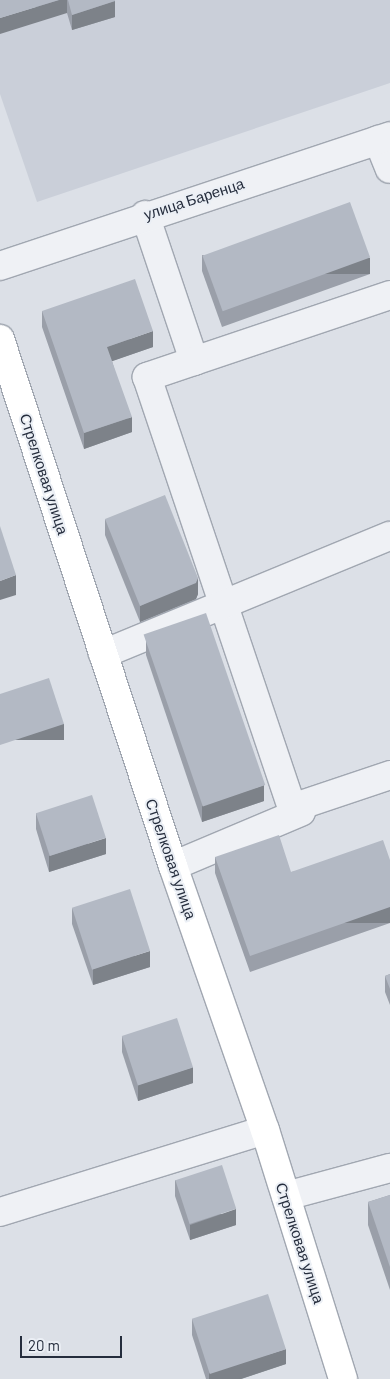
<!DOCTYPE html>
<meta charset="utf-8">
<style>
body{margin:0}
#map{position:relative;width:390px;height:1379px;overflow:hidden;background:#dce0e7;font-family:Barlow,sans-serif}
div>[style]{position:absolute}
.built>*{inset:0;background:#cacfd9}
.roads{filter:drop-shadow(1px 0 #a1a7b1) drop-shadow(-1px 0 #a1a7b1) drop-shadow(0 1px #a1a7b1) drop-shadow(0 -1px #a1a7b1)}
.minor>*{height:28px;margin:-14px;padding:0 14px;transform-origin:14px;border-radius:14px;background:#eff1f5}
.major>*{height:28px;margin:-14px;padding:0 14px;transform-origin:14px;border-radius:14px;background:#fff}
.wall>*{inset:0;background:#9a9fa9}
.shaded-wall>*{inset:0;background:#7d8289;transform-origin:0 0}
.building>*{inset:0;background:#b3b9c4;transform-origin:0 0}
span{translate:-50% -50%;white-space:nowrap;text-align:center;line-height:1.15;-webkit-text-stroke:4px #ebeff5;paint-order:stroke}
.street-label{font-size:15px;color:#252d3d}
.scale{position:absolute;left:20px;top:1336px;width:102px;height:22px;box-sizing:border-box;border:2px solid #252d3d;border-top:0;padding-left:6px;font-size:15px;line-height:18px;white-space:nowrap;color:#252d3d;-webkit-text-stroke:4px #ebeff5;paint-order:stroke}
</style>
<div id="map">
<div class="built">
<i style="clip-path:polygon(0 0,390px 0,390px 83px,37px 202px,0 94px)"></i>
</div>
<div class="roads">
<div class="minor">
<i style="left:378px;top:140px;width:31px;rotate:68deg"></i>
<i style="left:145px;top:215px;width:154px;rotate:71.4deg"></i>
<i style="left:194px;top:361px;width:207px;rotate:-18.6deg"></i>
<i style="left:0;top:266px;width:411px;rotate:-18.4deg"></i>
<i style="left:194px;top:361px;width:50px;rotate:161.2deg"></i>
<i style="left:147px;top:377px;width:455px;rotate:71.4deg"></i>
<i style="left:292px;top:808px;width:103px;rotate:-18.6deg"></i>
<i style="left:103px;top:654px;width:310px;rotate:-22.4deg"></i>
<i style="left:173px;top:866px;width:139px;rotate:-22.9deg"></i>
<i style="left:286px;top:1196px;width:108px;rotate:-15.1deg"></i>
<i style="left:0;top:1212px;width:277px;rotate:-17.2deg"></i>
</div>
<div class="major">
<i style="left:0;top:339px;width:555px;rotate:71.83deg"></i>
<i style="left:173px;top:866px;width:280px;rotate:70.8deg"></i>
<i style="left:265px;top:1130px;width:261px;rotate:72.6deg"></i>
</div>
</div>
<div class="wall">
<i style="clip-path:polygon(0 0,115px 0,115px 17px,72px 30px,67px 13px)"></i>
<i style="clip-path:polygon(202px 255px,370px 274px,222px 327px,202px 271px)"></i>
<i style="clip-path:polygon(42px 311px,153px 347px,112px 361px,132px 432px,84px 449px,42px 327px)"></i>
<i style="clip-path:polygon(105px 519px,198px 594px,196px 599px,140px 622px,105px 535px)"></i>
<i style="clip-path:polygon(146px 640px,264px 801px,202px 822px,146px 655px)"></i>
<i style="clip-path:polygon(36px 813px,106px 854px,49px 872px,36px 829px)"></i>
<i style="clip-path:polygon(215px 857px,291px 872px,390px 860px,390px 923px,250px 972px,215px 873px)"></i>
<i style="clip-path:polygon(72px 908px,150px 967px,93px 985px,72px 924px)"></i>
<i style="clip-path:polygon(390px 974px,390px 1005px,385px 992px,385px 976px)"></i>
<i style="clip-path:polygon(122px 1036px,193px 1083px,138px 1101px,122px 1052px)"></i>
<i style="clip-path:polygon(175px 1180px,236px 1225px,190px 1240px,175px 1196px)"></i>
<i style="clip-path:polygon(390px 1195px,390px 1290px,368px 1225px,368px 1202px)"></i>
<i style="clip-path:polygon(192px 1319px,286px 1364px,241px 1379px,206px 1379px,192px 1335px)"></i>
</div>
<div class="shaded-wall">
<i style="clip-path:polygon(59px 0,67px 0,67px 13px,0 34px,0 18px)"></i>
<i style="clip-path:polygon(115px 1px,115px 17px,72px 30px,72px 15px)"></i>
<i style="left:370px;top:258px;width:16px;height:157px;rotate:90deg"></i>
<i style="clip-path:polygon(153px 331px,153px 347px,107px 363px,107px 347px)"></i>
<i style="clip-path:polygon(132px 417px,132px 432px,84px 449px,84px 433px)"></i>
<i style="clip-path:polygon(16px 575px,16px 595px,0 600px,0 581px)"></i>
<i style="clip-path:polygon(198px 578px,198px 594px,196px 599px,140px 622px,140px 606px)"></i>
<i style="left:64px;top:724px;width:16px;height:67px;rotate:90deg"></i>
<i style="clip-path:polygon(264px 785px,264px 801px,202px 822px,202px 806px)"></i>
<i style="clip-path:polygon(106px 838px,106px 854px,49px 872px,49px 856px)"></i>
<i style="left:390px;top:907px;width:16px;height:148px;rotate:90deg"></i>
<i style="clip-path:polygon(150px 951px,150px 967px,93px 985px,93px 969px)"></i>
<i style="clip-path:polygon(193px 1067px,193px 1083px,138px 1101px,138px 1085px)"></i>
<i style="clip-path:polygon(236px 1209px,236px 1225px,190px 1240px,190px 1225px)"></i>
<i style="clip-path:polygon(286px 1349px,286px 1364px,241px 1379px,209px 1379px,209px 1373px)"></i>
</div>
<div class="building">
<i style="clip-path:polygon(0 0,59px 0,0 18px)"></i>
<i style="clip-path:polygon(68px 0,115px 0,115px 1px,72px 15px)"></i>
<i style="left:350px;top:202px;width:59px;height:157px;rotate:70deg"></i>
<i style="clip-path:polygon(135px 279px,153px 331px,107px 347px,132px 417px,84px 433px,42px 311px)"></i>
<i style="clip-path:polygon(165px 495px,198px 578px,196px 583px,140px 606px,105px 519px)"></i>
<i style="clip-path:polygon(0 526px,16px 575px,0 581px)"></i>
<i style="left:206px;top:613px;width:182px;height:66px;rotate:71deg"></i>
<i style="clip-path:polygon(49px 678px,64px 724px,0 745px,0 694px)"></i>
<i style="left:92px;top:795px;width:45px;height:59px;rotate:72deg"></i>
<i style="clip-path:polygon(279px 835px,291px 872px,383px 840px,390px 860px,390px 907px,250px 956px,215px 857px)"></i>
<i style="left:130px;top:889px;width:65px;height:61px;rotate:72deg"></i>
<i style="clip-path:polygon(390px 974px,390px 989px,385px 976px)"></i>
<i style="left:177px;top:1018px;width:52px;height:58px;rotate:72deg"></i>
<i style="left:222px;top:1165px;width:46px;height:49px;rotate:72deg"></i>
<i style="clip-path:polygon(390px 1195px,390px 1267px,368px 1202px)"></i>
<i style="left:268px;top:1294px;width:58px;height:80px;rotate:72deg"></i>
</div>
<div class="street-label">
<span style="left:194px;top:199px;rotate:-18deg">улица Баренца</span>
<span style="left:44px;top:474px;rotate:72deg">Стрелковая улица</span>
<span style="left:171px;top:859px;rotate:71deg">Стрелковая улица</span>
<span style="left:300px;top:1243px;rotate:72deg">Стрелковая улица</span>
</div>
<div class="scale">20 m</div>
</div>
